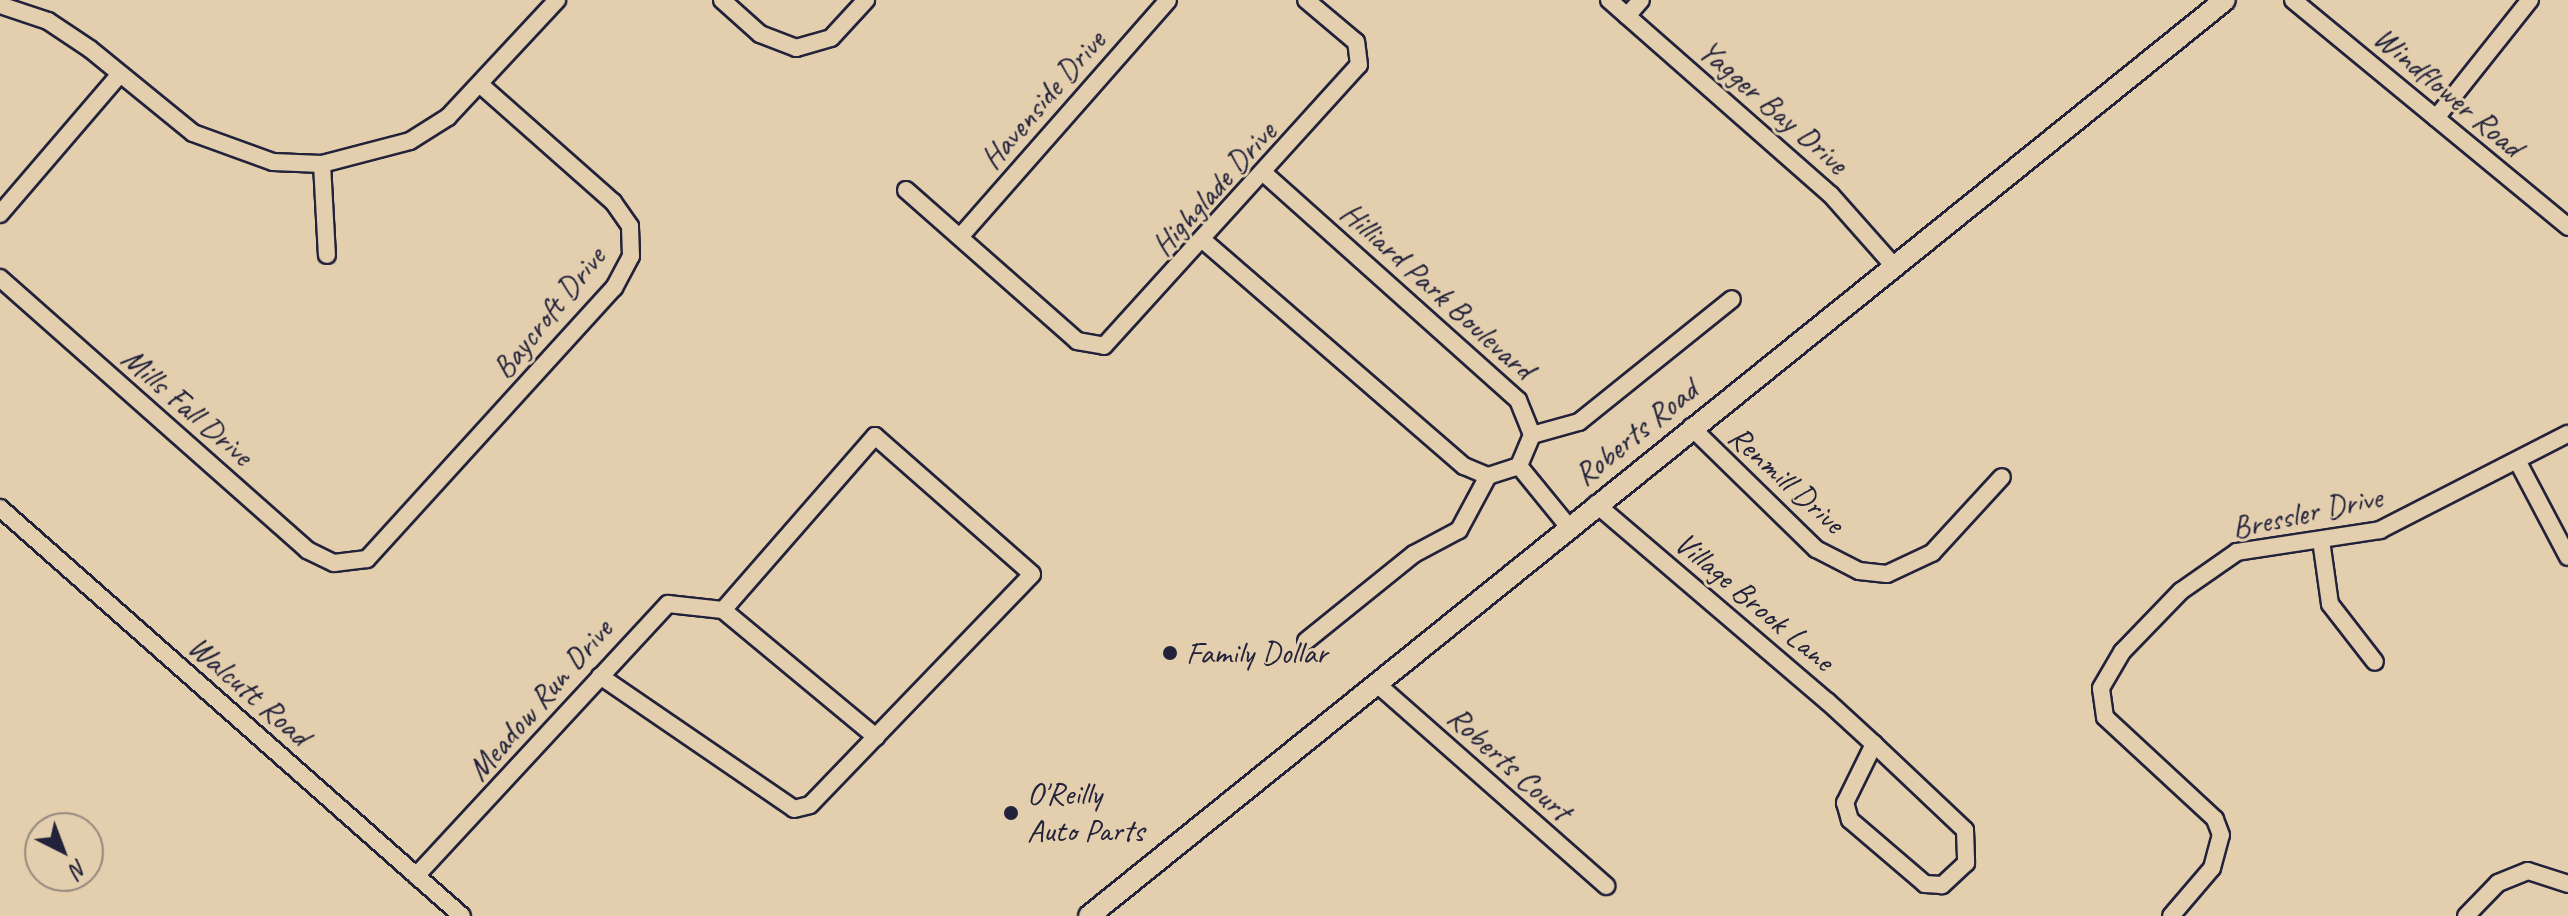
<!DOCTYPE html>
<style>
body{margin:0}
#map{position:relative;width:2568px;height:916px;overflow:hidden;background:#e3cead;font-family:Caveat,sans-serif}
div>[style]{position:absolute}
.roads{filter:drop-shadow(2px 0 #22223b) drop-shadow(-2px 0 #22223b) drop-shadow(0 2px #22223b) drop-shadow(0 -2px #22223b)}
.minor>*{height:16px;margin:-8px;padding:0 8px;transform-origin:8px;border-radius:8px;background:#e3cead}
.major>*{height:20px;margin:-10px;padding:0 10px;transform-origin:10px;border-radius:10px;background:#e3cead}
.dots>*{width:22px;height:22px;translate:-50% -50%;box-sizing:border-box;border:4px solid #e3cead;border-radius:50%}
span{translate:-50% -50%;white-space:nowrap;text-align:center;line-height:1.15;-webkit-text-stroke:6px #e3cead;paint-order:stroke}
.street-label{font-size:32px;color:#22223b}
.poi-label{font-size:32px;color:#22223b}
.left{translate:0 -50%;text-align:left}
.north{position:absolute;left:24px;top:812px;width:80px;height:80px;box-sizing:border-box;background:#e3cead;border:2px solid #96897f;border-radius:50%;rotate:138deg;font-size:22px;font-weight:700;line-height:32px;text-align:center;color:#22223b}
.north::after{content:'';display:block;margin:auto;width:28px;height:36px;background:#22223b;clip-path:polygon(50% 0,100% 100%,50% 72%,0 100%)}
</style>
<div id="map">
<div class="roads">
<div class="minor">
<i style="left:722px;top:0;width:51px;rotate:41.8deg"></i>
<i style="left:760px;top:34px;width:39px;rotate:21deg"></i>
<i style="left:796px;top:48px;width:36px;rotate:-16deg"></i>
<i style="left:831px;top:38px;width:52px;rotate:-47.4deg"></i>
<i style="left:1609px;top:0;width:295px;rotate:41.3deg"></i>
<i style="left:1831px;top:195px;width:92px;rotate:48.5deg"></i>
<i style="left:2293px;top:0;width:357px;rotate:39.5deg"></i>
<i style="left:0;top:5px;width:51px;rotate:18.4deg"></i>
<i style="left:48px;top:21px;width:50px;rotate:33.7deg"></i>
<i style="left:90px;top:49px;width:133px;rotate:39.2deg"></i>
<i style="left:193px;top:133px;width:85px;rotate:19.9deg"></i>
<i style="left:273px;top:162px;width:49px;rotate:2.3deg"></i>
<i style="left:322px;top:164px;width:91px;rotate:-14.6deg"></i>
<i style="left:410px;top:141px;width:45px;rotate:-32.3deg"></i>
<i style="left:448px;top:117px;width:160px;rotate:-47deg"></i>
<i style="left:1627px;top:16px;width:21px;rotate:-49deg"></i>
<i style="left:2436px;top:118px;width:151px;rotate:-51.5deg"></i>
<i style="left:322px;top:164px;width:91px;rotate:86.9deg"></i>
<i style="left:1265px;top:174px;width:339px;rotate:41.8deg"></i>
<i style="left:1518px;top:400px;width:38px;rotate:68deg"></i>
<i style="left:1532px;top:435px;width:34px;rotate:113deg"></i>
<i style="left:1519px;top:466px;width:77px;rotate:50.8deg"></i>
<i style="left:906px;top:190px;width:228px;rotate:41.4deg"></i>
<i style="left:1077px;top:341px;width:27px;rotate:10deg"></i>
<i style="left:1104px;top:346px;width:379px;rotate:-47.8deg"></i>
<i style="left:1359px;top:65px;width:23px;rotate:-97deg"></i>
<i style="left:1356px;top:42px;width:65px;rotate:-140deg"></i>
<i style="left:0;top:214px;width:183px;rotate:-49.4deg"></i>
<i style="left:960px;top:237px;width:315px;rotate:-48.7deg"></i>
<i style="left:1204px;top:241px;width:344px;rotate:40.9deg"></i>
<i style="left:1464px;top:466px;width:26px;rotate:23deg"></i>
<i style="left:1488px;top:476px;width:33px;rotate:-18deg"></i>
<i style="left:0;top:278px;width:410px;rotate:41.5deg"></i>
<i style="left:307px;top:550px;width:30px;rotate:26deg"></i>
<i style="left:334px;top:563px;width:33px;rotate:-7deg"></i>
<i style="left:367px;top:559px;width:367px;rotate:-47.7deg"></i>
<i style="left:614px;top:288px;width:36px;rotate:-62deg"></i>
<i style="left:631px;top:256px;width:30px;rotate:-92deg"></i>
<i style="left:630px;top:226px;width:29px;rotate:-125deg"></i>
<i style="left:613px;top:202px;width:175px;rotate:-138.5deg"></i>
<i style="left:1691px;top:427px;width:175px;rotate:44.3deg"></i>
<i style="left:1816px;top:549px;width:48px;rotate:27.1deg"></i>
<i style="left:1859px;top:571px;width:28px;rotate:6deg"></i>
<i style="left:1887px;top:574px;width:50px;rotate:-25deg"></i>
<i style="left:1932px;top:553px;width:103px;rotate:-47.4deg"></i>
<i style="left:1532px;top:435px;width:49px;rotate:-15.5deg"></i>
<i style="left:1579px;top:422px;width:196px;rotate:-38.8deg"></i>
<i style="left:2519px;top:464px;width:105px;rotate:62.2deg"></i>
<i style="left:1596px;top:504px;width:304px;rotate:40.5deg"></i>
<i style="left:1827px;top:701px;width:64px;rotate:42.5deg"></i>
<i style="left:1874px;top:744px;width:125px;rotate:43.4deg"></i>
<i style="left:1965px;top:830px;width:33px;rotate:88deg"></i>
<i style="left:1966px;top:863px;width:33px;rotate:137deg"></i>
<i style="left:1942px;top:885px;width:17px;rotate:-177deg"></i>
<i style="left:1925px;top:884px;width:99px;rotate:-139.5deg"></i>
<i style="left:1850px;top:820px;width:18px;rotate:-106deg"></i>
<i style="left:1845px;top:803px;width:66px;rotate:-63.8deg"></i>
<i style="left:0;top:508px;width:616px;rotate:41.45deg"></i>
<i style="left:2321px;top:540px;width:65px;rotate:82deg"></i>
<i style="left:2330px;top:604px;width:73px;rotate:52.2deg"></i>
<i style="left:1306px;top:641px;width:139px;rotate:-38.9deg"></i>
<i style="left:1414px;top:554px;width:51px;rotate:-28.1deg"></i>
<i style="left:1459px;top:530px;width:61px;rotate:-61.8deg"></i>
<i style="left:600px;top:676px;width:235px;rotate:34.4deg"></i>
<i style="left:794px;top:809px;width:16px;rotate:-14deg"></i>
<i style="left:810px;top:805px;width:320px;rotate:-46.1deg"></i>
<i style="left:1032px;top:574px;width:209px;rotate:-138.7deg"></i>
<i style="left:875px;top:436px;width:231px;rotate:131.1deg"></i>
<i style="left:1376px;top:683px;width:307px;rotate:41.4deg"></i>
<i style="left:416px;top:876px;width:371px;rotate:-47.2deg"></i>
<i style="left:668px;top:604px;width:55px;rotate:6.2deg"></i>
<i style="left:723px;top:610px;width:199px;rotate:39.7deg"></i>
<i style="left:2171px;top:916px;width:63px;rotate:-49.5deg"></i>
<i style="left:2212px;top:868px;width:34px;rotate:-75deg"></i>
<i style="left:2221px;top:835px;width:17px;rotate:-111deg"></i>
<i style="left:2215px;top:819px;width:150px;rotate:-137.2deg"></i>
<i style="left:2105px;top:717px;width:29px;rotate:-98deg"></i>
<i style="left:2101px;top:688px;width:42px;rotate:-59.7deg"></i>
<i style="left:2122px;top:652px;width:85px;rotate:-46deg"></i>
<i style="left:2181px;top:591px;width:68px;rotate:-34.9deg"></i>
<i style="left:2237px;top:552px;width:145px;rotate:-8.7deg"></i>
<i style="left:2380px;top:530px;width:211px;rotate:-27.1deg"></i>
<i style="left:2466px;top:916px;width:46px;rotate:-45.9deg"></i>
<i style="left:2498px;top:883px;width:32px;rotate:-22deg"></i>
<i style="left:2528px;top:871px;width:42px;rotate:18deg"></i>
</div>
<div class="major">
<i style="left:1089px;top:916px;width:1459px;rotate:-38.88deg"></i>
</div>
</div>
<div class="dots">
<i style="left:1170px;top:653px;background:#22223b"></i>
<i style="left:1011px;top:813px;background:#22223b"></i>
</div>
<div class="street-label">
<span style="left:2448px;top:92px;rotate:40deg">Windflower Road</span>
<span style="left:1043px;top:100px;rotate:-49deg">Havenside Drive</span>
<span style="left:1773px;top:107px;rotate:41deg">Yagger Bay Drive</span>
<span style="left:1214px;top:189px;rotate:-48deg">Highglade Drive</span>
<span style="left:1437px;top:291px;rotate:42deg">Hilliard Park Boulevard</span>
<span style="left:549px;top:313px;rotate:-51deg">Baycroft Drive</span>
<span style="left:187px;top:407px;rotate:41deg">Mills Fall Drive</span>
<span style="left:1636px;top:433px;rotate:-39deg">Roberts Road</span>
<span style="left:1786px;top:480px;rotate:42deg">Renmill Drive</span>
<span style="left:2307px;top:513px;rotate:-12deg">Bressler Drive</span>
<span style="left:1754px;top:602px;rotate:40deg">Village Brook Lane</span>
<span style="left:249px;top:691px;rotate:41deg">Walcutt Road</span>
<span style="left:540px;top:700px;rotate:-49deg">Meadow Run Drive</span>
<span style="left:1509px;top:764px;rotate:42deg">Roberts Court</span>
</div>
<div class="poi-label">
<span class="left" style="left:1186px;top:653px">Family Dollar</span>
<span class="left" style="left:1027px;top:813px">O'Reilly<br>Auto Parts</span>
</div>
<div class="north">N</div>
</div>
